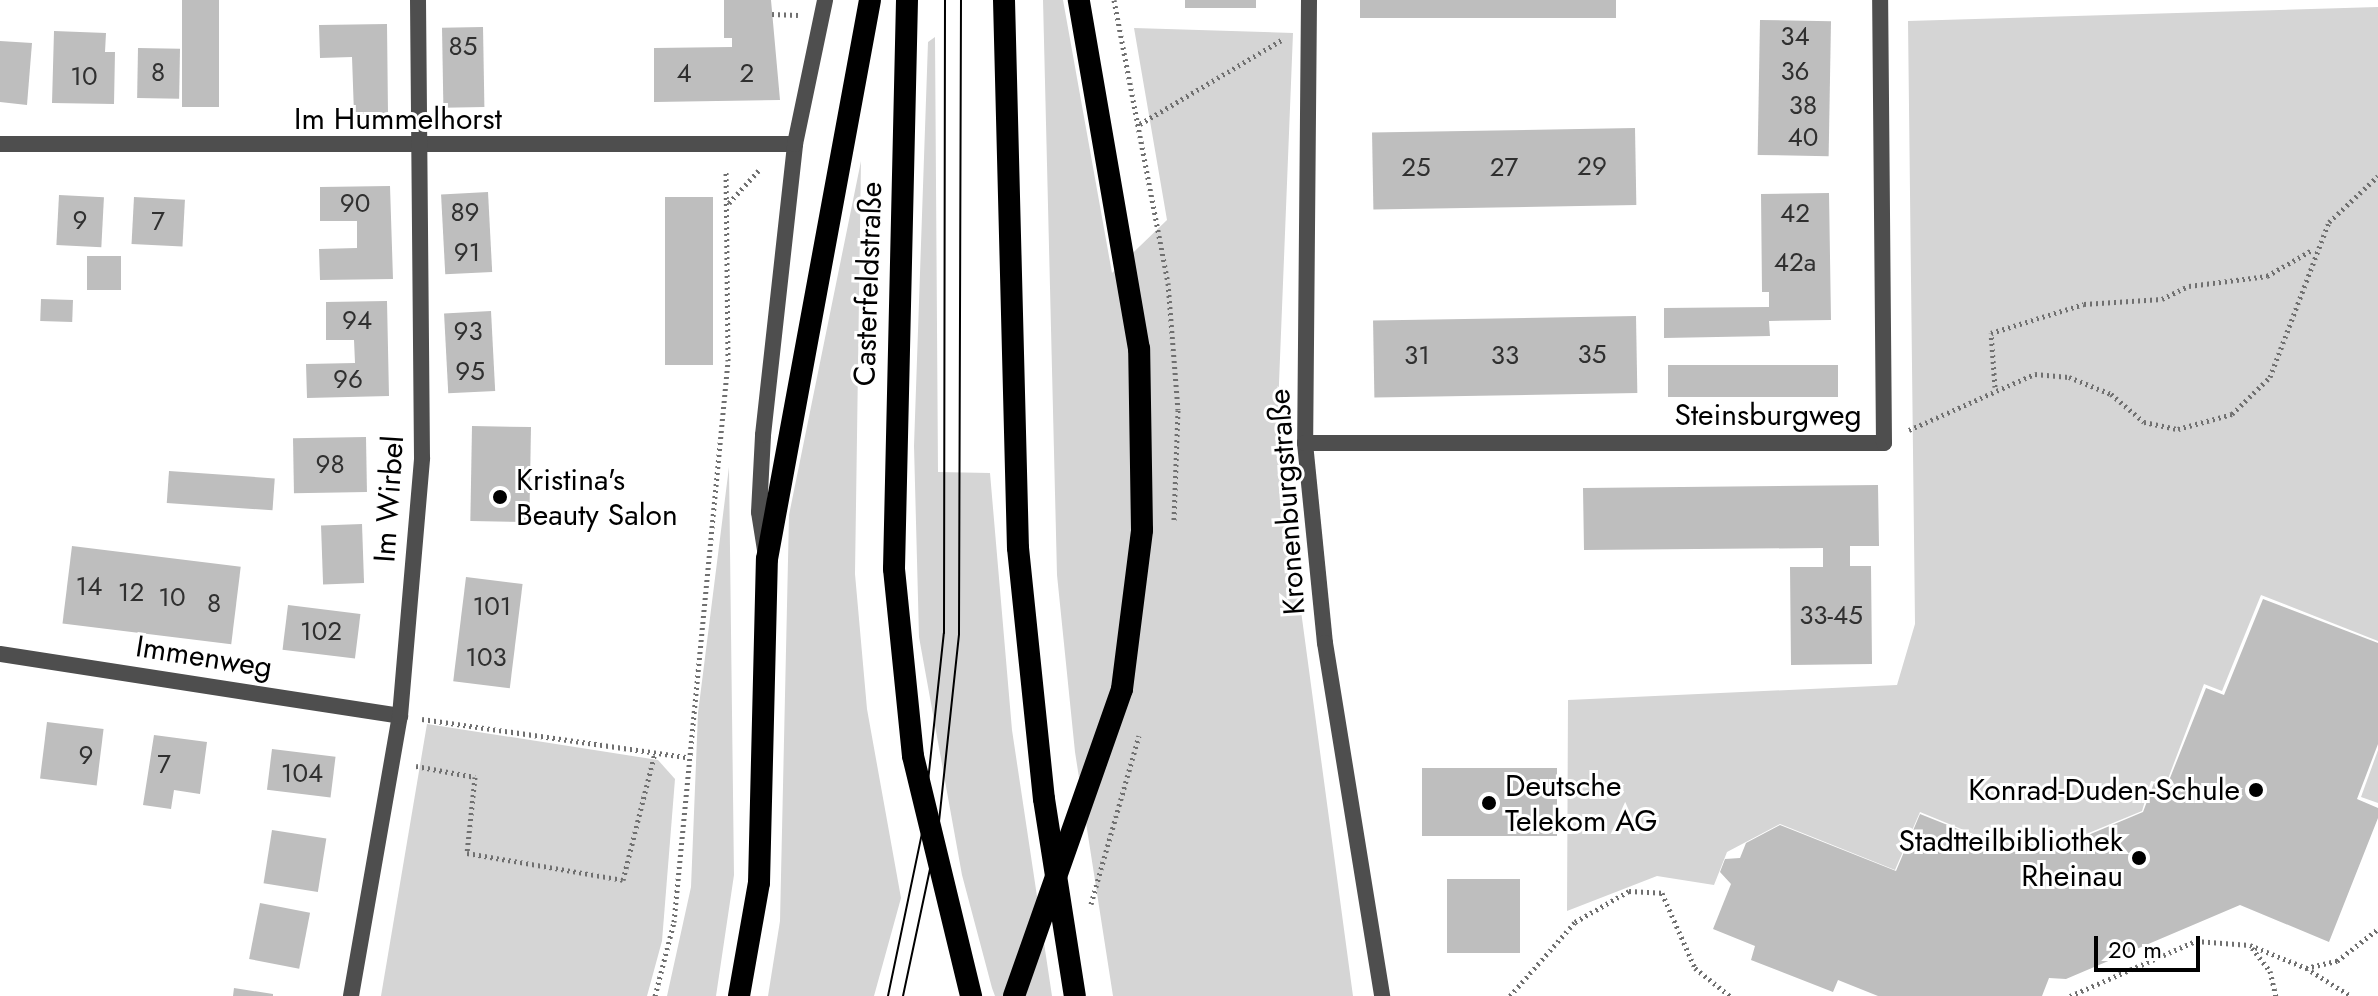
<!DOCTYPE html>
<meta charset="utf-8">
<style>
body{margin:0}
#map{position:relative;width:2378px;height:996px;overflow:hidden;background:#fff;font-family:Jost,sans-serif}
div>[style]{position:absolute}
.green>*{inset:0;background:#d5d5d5}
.building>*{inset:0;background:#bebebe;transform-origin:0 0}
.path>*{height:5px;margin-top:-2.5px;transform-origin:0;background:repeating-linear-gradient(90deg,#707070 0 2px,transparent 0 6px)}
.minor>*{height:16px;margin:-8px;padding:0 8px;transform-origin:8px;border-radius:8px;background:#4e4e4e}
.trunk>*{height:22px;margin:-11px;padding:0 11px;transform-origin:11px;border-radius:11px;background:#000}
.tram>*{height:2px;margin:-1px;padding:0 1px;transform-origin:1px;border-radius:1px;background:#000}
.dots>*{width:22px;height:22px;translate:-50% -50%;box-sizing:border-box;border:4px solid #fff;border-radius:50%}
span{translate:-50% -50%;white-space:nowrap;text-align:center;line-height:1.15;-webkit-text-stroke:6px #fff;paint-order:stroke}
.number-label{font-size:26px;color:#303030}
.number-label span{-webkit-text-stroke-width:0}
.street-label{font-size:30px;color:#000}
.poi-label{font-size:30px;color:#000}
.left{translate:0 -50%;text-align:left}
.right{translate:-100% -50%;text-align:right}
.scale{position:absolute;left:2094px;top:936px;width:106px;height:36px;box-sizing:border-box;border:4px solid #000;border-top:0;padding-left:10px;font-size:24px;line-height:28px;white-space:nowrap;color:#000;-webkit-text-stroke:6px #fff;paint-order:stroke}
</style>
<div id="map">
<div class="green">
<i style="clip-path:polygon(1043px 0,1063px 0,1112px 273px,1167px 220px,1134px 28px,1293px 33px,1277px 433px,1353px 996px,1113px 996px,1075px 752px,1057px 575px)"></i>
<i style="clip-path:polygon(2378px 7px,2378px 641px,2261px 595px,2222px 691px,2204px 684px,2166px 784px,2151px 781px,2142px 811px,2050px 849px,2024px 839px,2017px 852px,1920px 812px,1895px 870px,1780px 824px,1727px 852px,1714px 885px,1657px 876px,1567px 911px,1568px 700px,1897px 685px,1915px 624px,1908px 21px)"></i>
<i style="clip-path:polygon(935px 37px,938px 472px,990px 473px,1012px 730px,1052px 996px,995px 996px,992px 988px,962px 875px,919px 637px,914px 446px,928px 42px)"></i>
<i style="clip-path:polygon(861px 161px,855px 574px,867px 709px,901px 898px,874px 996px,768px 996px,780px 921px,789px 515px)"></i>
<i style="clip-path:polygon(729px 467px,734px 875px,716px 996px,667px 996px,691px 887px,698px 713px)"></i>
<i style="clip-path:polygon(427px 724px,658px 760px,675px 779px,662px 941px,647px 996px,381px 996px)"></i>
<i style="clip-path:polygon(2378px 750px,2378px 803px,2361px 797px)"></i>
</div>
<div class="building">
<i style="left:182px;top:0;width:37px;height:107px"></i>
<i style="clip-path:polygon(724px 0,771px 0,780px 100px,654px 102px,654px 48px,732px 47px,732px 38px,724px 38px)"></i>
<i style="left:1185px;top:0;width:71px;height:8px"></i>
<i style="left:1360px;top:0;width:256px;height:18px"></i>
<i style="left:1760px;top:20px;width:71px;height:135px;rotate:1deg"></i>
<i style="clip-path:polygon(387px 24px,388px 114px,354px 114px,352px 57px,320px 58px,319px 25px)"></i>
<i style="left:483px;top:27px;width:80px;height:41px;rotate:89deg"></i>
<i style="clip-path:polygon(54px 31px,106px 33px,105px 52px,115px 52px,114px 104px,52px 103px)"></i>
<i style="clip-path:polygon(0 41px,32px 43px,27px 105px,0 102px)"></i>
<i style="left:138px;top:48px;width:42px;height:50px;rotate:1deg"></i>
<i style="left:1635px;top:128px;width:77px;height:263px;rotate:89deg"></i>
<i style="clip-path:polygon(390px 186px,393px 279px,320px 280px,319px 249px,357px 248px,357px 221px,320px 221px,320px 187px)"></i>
<i style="left:488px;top:192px;width:80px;height:47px;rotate:87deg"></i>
<i style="clip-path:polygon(1829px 193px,1831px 320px,1769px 321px,1770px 336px,1664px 338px,1664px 308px,1769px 307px,1769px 292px,1762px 292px,1761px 194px)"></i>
<i style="left:59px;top:195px;width:45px;height:50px;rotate:3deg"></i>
<i style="left:134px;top:197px;width:51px;height:47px;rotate:3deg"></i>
<i style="left:665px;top:197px;width:48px;height:168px"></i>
<i style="left:87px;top:256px;width:34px;height:34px"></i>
<i style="left:41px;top:299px;width:32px;height:22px;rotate:2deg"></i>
<i style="clip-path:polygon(387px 301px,389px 396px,307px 398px,306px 364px,355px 363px,354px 340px,326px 340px,326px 302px)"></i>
<i style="left:491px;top:311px;width:80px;height:47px;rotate:87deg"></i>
<i style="left:1636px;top:316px;width:77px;height:263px;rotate:89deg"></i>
<i style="left:1838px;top:365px;width:32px;height:170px;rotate:90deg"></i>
<i style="left:472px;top:426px;width:59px;height:95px;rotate:1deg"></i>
<i style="left:366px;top:437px;width:55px;height:73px;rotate:89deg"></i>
<i style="left:169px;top:471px;width:106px;height:32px;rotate:4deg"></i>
<i style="clip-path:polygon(1878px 485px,1879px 546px,1850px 546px,1850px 566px,1871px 566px,1872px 664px,1791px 665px,1790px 567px,1823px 567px,1823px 548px,1584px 550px,1583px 488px)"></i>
<i style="left:362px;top:524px;width:59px;height:41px;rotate:88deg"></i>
<i style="left:72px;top:546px;width:170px;height:78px;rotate:7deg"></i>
<i style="left:466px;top:577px;width:57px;height:105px;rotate:7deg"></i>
<i style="clip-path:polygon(2263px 599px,2378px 643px,2378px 744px,2357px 799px,2378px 808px,2378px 818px,2329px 942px,2240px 905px,2066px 979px,2049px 978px,2042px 996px,1878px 996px,1838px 980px,1833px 992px,1751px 960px,1755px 946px,1713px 929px,1731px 884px,1720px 872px,1725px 859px,1740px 858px,1746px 843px,1780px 825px,1896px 871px,1920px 814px,2018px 853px,2023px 840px,2050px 851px,2143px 812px,2154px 783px,2166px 788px,2206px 688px,2224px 695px)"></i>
<i style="left:288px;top:605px;width:73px;height:45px;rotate:7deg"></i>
<i style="left:47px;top:722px;width:57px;height:57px;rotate:7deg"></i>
<i style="clip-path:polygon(154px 735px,207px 742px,200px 794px,174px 790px,171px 809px,143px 805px)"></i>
<i style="left:272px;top:749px;width:64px;height:41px;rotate:7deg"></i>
<i style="left:1422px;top:768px;width:135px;height:68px"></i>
<i style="left:272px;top:830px;width:55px;height:54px;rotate:9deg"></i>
<i style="left:1447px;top:879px;width:73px;height:74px"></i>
<i style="left:260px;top:903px;width:51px;height:57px;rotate:11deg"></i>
<i style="clip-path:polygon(234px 988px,273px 994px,273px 996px,233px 996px)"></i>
</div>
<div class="path">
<i style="left:1114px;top:0;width:288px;rotate:79.2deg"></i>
<i style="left:1168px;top:283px;width:127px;rotate:85.5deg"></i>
<i style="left:1178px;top:410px;width:111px;rotate:92.1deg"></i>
<i style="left:772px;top:14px;width:26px;rotate:2deg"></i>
<i style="left:1140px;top:124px;width:166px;rotate:-30.7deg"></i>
<i style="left:729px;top:203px;width:45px;rotate:-47.7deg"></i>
<i style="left:1995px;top:387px;width:54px;rotate:-94.2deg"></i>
<i style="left:1991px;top:333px;width:97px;rotate:-17.3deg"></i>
<i style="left:2084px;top:304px;width:78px;rotate:-3.7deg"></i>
<i style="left:2162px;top:299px;width:30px;rotate:-26deg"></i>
<i style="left:2189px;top:286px;width:79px;rotate:-7.3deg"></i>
<i style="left:2267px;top:276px;width:52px;rotate:-30deg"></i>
<i style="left:1909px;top:430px;width:138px;rotate:-24deg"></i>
<i style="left:2035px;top:374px;width:34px;rotate:5deg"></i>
<i style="left:2069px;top:377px;width:45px;rotate:22deg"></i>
<i style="left:2111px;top:394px;width:43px;rotate:40.3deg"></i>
<i style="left:2144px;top:422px;width:35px;rotate:12deg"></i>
<i style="left:2178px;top:429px;width:56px;rotate:-15.5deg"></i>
<i style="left:2232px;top:414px;width:53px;rotate:-44.2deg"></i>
<i style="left:2270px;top:377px;width:166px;rotate:-69.2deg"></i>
<i style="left:2329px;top:222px;width:67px;rotate:-43.2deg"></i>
<i style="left:422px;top:719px;width:268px;rotate:8.2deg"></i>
<i style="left:416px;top:766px;width:60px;rotate:10.6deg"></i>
<i style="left:475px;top:777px;width:76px;rotate:96deg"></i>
<i style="left:467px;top:853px;width:158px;rotate:9.8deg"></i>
<i style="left:623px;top:880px;width:131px;rotate:-75.9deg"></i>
<i style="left:1091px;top:904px;width:175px;rotate:-74.1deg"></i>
<i style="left:2252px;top:948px;width:29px;rotate:52deg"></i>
<i style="left:2270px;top:971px;width:26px;rotate:77deg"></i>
<i style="left:2306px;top:968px;width:53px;rotate:31.9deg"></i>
<i style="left:655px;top:996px;width:76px;rotate:-75.6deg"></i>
<i style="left:674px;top:922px;width:564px;rotate:-84.5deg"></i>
<i style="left:728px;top:361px;width:191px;rotate:-90.6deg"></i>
<i style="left:1510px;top:996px;width:98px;rotate:-48.7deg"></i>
<i style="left:1575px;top:922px;width:62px;rotate:-29.9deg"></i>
<i style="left:1629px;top:891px;width:33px;rotate:3deg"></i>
<i style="left:1662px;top:893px;width:82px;rotate:66.3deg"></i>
<i style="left:1695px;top:968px;width:45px;rotate:38.7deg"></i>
<i style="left:2070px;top:996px;width:137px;rotate:-23.6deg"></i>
<i style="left:2196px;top:941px;width:54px;rotate:4.2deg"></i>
<i style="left:2250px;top:945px;width:61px;rotate:22.3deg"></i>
<i style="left:2306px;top:968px;width:32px;rotate:-13deg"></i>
<i style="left:2337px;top:961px;width:52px;rotate:-38deg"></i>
</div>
<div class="minor">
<i style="left:1309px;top:0;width:443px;rotate:90.5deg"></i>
<i style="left:1305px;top:443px;width:201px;rotate:84.3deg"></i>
<i style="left:1325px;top:643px;width:358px;rotate:80.8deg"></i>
<i style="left:0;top:144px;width:795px"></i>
<i style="left:1305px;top:443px;width:579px"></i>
<i style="left:1884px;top:443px;width:443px;rotate:-90.5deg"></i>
<i style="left:765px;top:550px;width:38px;rotate:-99deg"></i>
<i style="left:759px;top:512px;width:77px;rotate:-87deg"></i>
<i style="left:763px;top:435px;width:293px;rotate:-83.7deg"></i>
<i style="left:795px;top:144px;width:147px;rotate:-78.2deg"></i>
<i style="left:0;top:654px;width:405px;rotate:8.8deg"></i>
<i style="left:351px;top:996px;width:284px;rotate:-80.1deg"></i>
<i style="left:400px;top:716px;width:259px;rotate:-85.1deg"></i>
<i style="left:422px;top:458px;width:458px;rotate:-90.5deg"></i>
</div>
<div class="trunk">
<i style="left:907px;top:0;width:569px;rotate:91.31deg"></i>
<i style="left:894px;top:569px;width:188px;rotate:84.2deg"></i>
<i style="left:913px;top:756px;width:247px;rotate:76.4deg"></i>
<i style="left:1004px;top:0;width:548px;rotate:88.54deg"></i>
<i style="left:1018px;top:548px;width:252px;rotate:84.1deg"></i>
<i style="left:1044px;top:799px;width:199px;rotate:81.1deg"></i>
<i style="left:739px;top:996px;width:115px;rotate:-80deg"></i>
<i style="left:759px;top:883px;width:324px;rotate:-88.6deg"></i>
<i style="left:767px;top:559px;width:568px;rotate:-79.56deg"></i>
<i style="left:1014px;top:996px;width:325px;rotate:-70.6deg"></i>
<i style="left:1122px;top:689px;width:160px;rotate:-82.8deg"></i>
<i style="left:1142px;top:530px;width:181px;rotate:-90.9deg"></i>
<i style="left:1139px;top:349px;width:354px;rotate:-99.8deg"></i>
</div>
<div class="tram">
<i style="left:888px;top:996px;width:172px;rotate:-78.2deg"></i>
<i style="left:923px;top:828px;width:196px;rotate:-83.9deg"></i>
<i style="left:944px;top:633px;width:633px;rotate:-89.91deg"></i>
<i style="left:903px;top:996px;width:169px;rotate:-78deg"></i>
<i style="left:938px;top:831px;width:198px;rotate:-83.9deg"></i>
<i style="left:959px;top:634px;width:634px;rotate:-89.82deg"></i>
</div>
<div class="dots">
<i style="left:500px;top:497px;background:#000"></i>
<i style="left:2256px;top:790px;background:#000"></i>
<i style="left:1489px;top:803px;background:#000"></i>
<i style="left:2139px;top:858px;background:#000"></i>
</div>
<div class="number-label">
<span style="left:1795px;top:37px">34</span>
<span style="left:463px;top:47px">85</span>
<span style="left:1795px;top:72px">36</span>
<span style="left:158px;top:73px">8</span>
<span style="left:684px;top:74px">4</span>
<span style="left:747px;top:74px">2</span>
<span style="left:84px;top:77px">10</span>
<span style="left:1803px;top:106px">38</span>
<span style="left:1803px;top:138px">40</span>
<span style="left:1592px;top:167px">29</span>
<span style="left:1416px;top:168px">25</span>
<span style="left:1504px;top:168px">27</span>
<span style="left:355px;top:204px">90</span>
<span style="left:465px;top:213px">89</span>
<span style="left:1795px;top:214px">42</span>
<span style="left:80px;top:221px">9</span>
<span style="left:158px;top:222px">7</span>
<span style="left:467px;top:253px">91</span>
<span style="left:1795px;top:263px">42a</span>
<span style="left:357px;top:321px">94</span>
<span style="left:468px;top:332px">93</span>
<span style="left:1592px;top:355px">35</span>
<span style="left:1417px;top:356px">31</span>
<span style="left:1505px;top:356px">33</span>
<span style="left:470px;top:372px">95</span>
<span style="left:348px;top:380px">96</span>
<span style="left:330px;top:465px">98</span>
<span style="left:89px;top:587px">14</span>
<span style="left:131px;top:593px">12</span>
<span style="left:172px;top:598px">10</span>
<span style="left:214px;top:604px">8</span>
<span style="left:492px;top:607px">101</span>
<span style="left:1831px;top:616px">33-45</span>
<span style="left:321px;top:632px">102</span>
<span style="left:486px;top:658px">103</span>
<span style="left:86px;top:756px">9</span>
<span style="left:164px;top:765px">7</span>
<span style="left:302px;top:774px">104</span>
</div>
<div class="street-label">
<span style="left:398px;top:119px">Im Hummelhorst</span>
<span style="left:868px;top:284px;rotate:-88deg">Casterfeldstraße</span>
<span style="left:1768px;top:415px">Steinsburgweg</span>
<span style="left:389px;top:499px;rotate:-86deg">Im Wirbel</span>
<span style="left:1287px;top:502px;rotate:-94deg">Kronenburgstraße</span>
<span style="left:204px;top:657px;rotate:9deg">Immenweg</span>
</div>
<div class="poi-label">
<span class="left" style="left:516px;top:497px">Kristina's<br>Beauty Salon</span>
<span class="left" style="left:1505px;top:803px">Deutsche<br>Telekom AG</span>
<span class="right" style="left:2240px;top:790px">Konrad-Duden-Schule</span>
<span class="right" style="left:2123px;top:858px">Stadtteilbibliothek<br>Rheinau</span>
</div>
<div class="scale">20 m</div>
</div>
